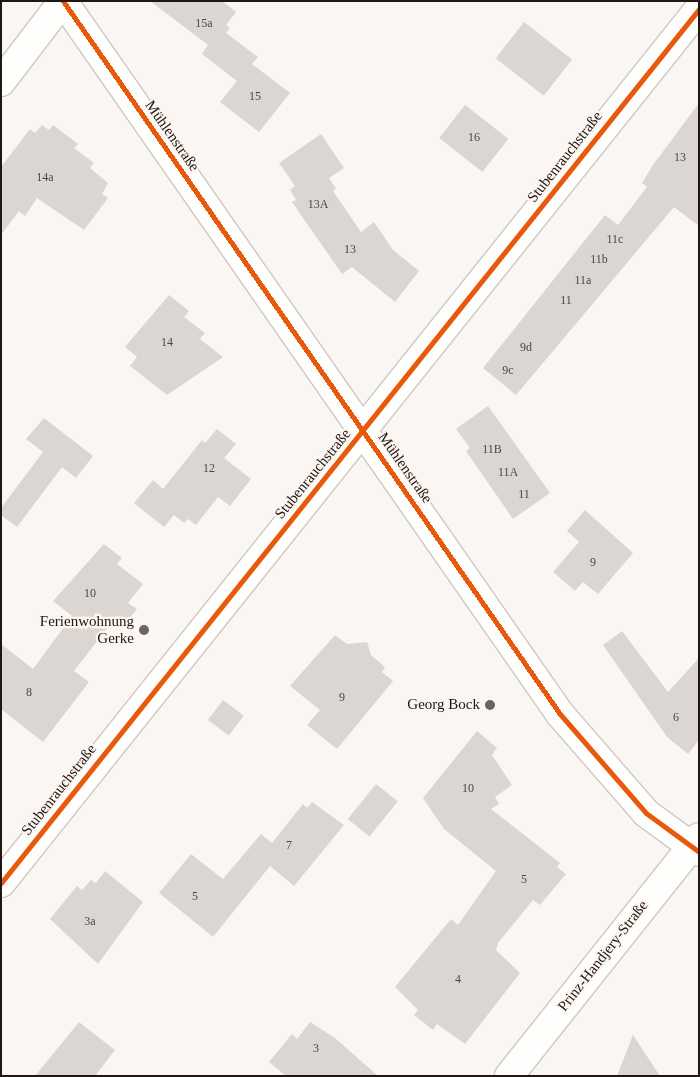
<!DOCTYPE html>
<meta charset="utf-8">
<style>
body{margin:0}
#map{position:relative;width:700px;height:1077px;overflow:hidden;background:#faf6f3;font-family:Georgia,serif}
div>[style]{position:absolute}
.building>*{inset:0;background:#dbd6d2;transform-origin:0 0}
.roads{filter:drop-shadow(1px 0 #cec9c5) drop-shadow(-1px 0 #cec9c5) drop-shadow(0 1px #cec9c5) drop-shadow(0 -1px #cec9c5)}
.minor>*{height:28px;margin:-14px;padding:0 14px;transform-origin:14px;border-radius:14px;background:#fefefd}
.tertiary>*{height:28px;margin:-14px;padding:0 14px;transform-origin:14px;border-radius:14px;background:#fefefd}
.cycleway>*{height:5px;margin:-2.5px;padding:0 2.5px;transform-origin:2.5px;border-radius:2.5px;background:#e8590c}
.dots>*{width:14px;height:14px;translate:-50% -50%;box-sizing:border-box;border:2px solid #fdf5f0;border-radius:50%}
span{translate:-50% -50%;white-space:nowrap;text-align:center;line-height:1.15;-webkit-text-stroke:4.5px #fdf5f0;paint-order:stroke}
.number-label{font-size:12px;color:#4d4743}
.number-label span{-webkit-text-stroke-width:0}
.street-label{font-size:15px;color:#1e1713}
.poi-label{font-size:15px;color:#1e1713}
.right{translate:-100% -50%;text-align:right}
.frame{position:absolute;inset:0;border:2px solid #1e1713;pointer-events:none}
</style>
<div id="map">
<div class="building">
<i style="clip-path:polygon(150px 1px,222px 1px,236px 12px,226px 25px,230px 28px,226px 33px,258px 57px,252px 64px,290px 93px,259px 132px,220px 102px,237px 81px,202px 54px,208px 45px)"></i>
<i style="left:524px;top:22px;width:61px;height:46px;rotate:38deg"></i>
<i style="clip-path:polygon(699px 103px,699px 226px,674px 207px,516px 395px,483px 368px,605px 215px,618px 225px,647px 187px,642px 183px,653px 165px)"></i>
<i style="left:465px;top:105px;width:55px;height:42px;rotate:38deg"></i>
<i style="clip-path:polygon(42px 125px,49px 130px,53px 125px,78px 144px,74px 148px,94px 163px,90px 168px,108px 183px,102px 194px,108px 198px,84px 230px,37px 198px,25px 216px,19px 211px,1px 235px,1px 167px,30px 129px,35px 133px)"></i>
<i style="clip-path:polygon(321px 134px,344px 168px,329px 178px,336px 189px,333px 191px,361px 232px,374px 222px,393px 250px,419px 271px,395px 302px,352px 267px,342px 274px,292px 202px,296px 200px,290px 190px,295px 186px,279px 163px)"></i>
<i style="clip-path:polygon(169px 295px,189px 311px,184px 317px,205px 333px,200px 339px,223px 357px,167px 395px,130px 366px,137px 357px,125px 347px)"></i>
<i style="clip-path:polygon(488px 406px,550px 493px,513px 519px,466px 451px,470px 448px,456px 429px)"></i>
<i style="clip-path:polygon(44px 418px,93px 456px,76px 478px,62px 467px,17px 527px,1px 515px,1px 508px,43px 452px,26px 439px)"></i>
<i style="clip-path:polygon(217px 429px,236px 444px,224px 458px,251px 479px,230px 506px,218px 497px,196px 525px,188px 519px,184px 523px,174px 515px,164px 527px,134px 503px,153px 480px,163px 489px,202px 440px,205px 443px)"></i>
<i style="clip-path:polygon(585px 510px,633px 553px,598px 594px,583px 582px,575px 591px,553px 572px,579px 542px,567px 531px)"></i>
<i style="clip-path:polygon(104px 544px,122px 558px,117px 564px,143px 584px,128px 603px,137px 609px,121px 629px,112px 622px,74px 671px,89px 682px,43px 742px,1px 709px,1px 644px,33px 669px,72px 616px,53px 601px)"></i>
<i style="clip-path:polygon(622px 631px,668px 692px,699px 658px,699px 740px,688px 754px,667px 737px,603px 645px)"></i>
<i style="clip-path:polygon(335px 635px,347px 644px,367px 642px,371px 655px,385px 667px,382px 672px,393px 681px,337px 749px,307px 725px,320px 710px,290px 686px)"></i>
<i style="left:223px;top:700px;width:26px;height:25px;rotate:37deg"></i>
<i style="clip-path:polygon(477px 731px,497px 748px,492px 755px,512px 785px,495px 797px,499px 804px,491px 809px,560px 863px,557px 867px,566px 874px,540px 905px,533px 900px,498px 943px,496px 950px,520px 973px,465px 1044px,437px 1024px,433px 1030px,414px 1015px,418px 1010px,395px 987px,451px 919px,458px 925px,496px 871px,444px 829px,423px 798px)"></i>
<i style="left:376px;top:784px;width:28px;height:45px;rotate:39deg"></i>
<i style="clip-path:polygon(312px 802px,344px 825px,294px 886px,270px 866px,213px 937px,159px 893px,191px 854px,223px 879px,261px 834px,272px 843px,303px 804px,307px 808px)"></i>
<i style="clip-path:polygon(105px 871px,143px 902px,98px 964px,50px 919px,77px 886px,82px 890px,91px 880px,96px 883px)"></i>
<i style="clip-path:polygon(79px 1022px,115px 1050px,95px 1076px,35px 1076px)"></i>
<i style="clip-path:polygon(310px 1022px,335px 1038px,378px 1076px,286px 1076px,269px 1062px,292px 1034px,297px 1039px)"></i>
<i style="clip-path:polygon(633px 1035px,660px 1076px,617px 1076px)"></i>
</div>
<div class="roads">
<div class="minor">
<i style="left:1px;top:883px;width:1119px;rotate:-51.39deg"></i>
<i style="left:509px;top:1076px;width:305px;rotate:-51.5deg"></i>
</div>
<div class="tertiary">
<i style="left:63px;top:1px;width:869px;rotate:55.12deg"></i>
<i style="left:560px;top:714px;width:131px;rotate:49deg"></i>
<i style="left:646px;top:813px;width:66px;rotate:36.3deg"></i>
<i style="left:1px;top:82px;width:102px;rotate:-52.6deg"></i>
</div>
</div>
<div class="cycleway">
<i style="left:63px;top:1px;width:869px;rotate:55.12deg"></i>
<i style="left:560px;top:714px;width:131px;rotate:49deg"></i>
<i style="left:646px;top:813px;width:66px;rotate:36.3deg"></i>
<i style="left:1px;top:883px;width:1119px;rotate:-51.39deg"></i>
</div>
<div class="dots">
<i style="left:144px;top:630px;background:#6b6561"></i>
<i style="left:490px;top:705px;background:#6b6561"></i>
</div>
<div class="number-label">
<span style="left:204px;top:24px">15a</span>
<span style="left:255px;top:97px">15</span>
<span style="left:474px;top:138px">16</span>
<span style="left:680px;top:158px">13</span>
<span style="left:45px;top:178px">14a</span>
<span style="left:318px;top:205px">13A</span>
<span style="left:615px;top:240px">11c</span>
<span style="left:350px;top:250px">13</span>
<span style="left:599px;top:260px">11b</span>
<span style="left:583px;top:281px">11a</span>
<span style="left:566px;top:301px">11</span>
<span style="left:167px;top:343px">14</span>
<span style="left:526px;top:348px">9d</span>
<span style="left:508px;top:371px">9c</span>
<span style="left:492px;top:450px">11B</span>
<span style="left:209px;top:469px">12</span>
<span style="left:508px;top:473px">11A</span>
<span style="left:524px;top:495px">11</span>
<span style="left:593px;top:563px">9</span>
<span style="left:90px;top:594px">10</span>
<span style="left:29px;top:693px">8</span>
<span style="left:342px;top:698px">9</span>
<span style="left:676px;top:718px">6</span>
<span style="left:468px;top:789px">10</span>
<span style="left:289px;top:846px">7</span>
<span style="left:524px;top:880px">5</span>
<span style="left:195px;top:897px">5</span>
<span style="left:90px;top:922px">3a</span>
<span style="left:458px;top:980px">4</span>
<span style="left:316px;top:1049px">3</span>
</div>
<div class="street-label">
<span style="left:172px;top:136px;rotate:55deg">Mühlenstraße</span>
<span style="left:565px;top:157px;rotate:-52deg">Stubenrauchstraße</span>
<span style="left:405px;top:468px;rotate:55deg">Mühlenstraße</span>
<span style="left:313px;top:474px;rotate:-51deg">Stubenrauchstraße</span>
<span style="left:59px;top:790px;rotate:-52deg">Stubenrauchstraße</span>
<span style="left:603px;top:956px;rotate:-52deg">Prinz-Handjery-Straße</span>
</div>
<div class="poi-label">
<span class="right" style="left:134px;top:630px">Ferienwohnung<br>Gerke</span>
<span class="right" style="left:480px;top:705px">Georg Bock</span>
</div>
<div class="frame"></div>
</div>
